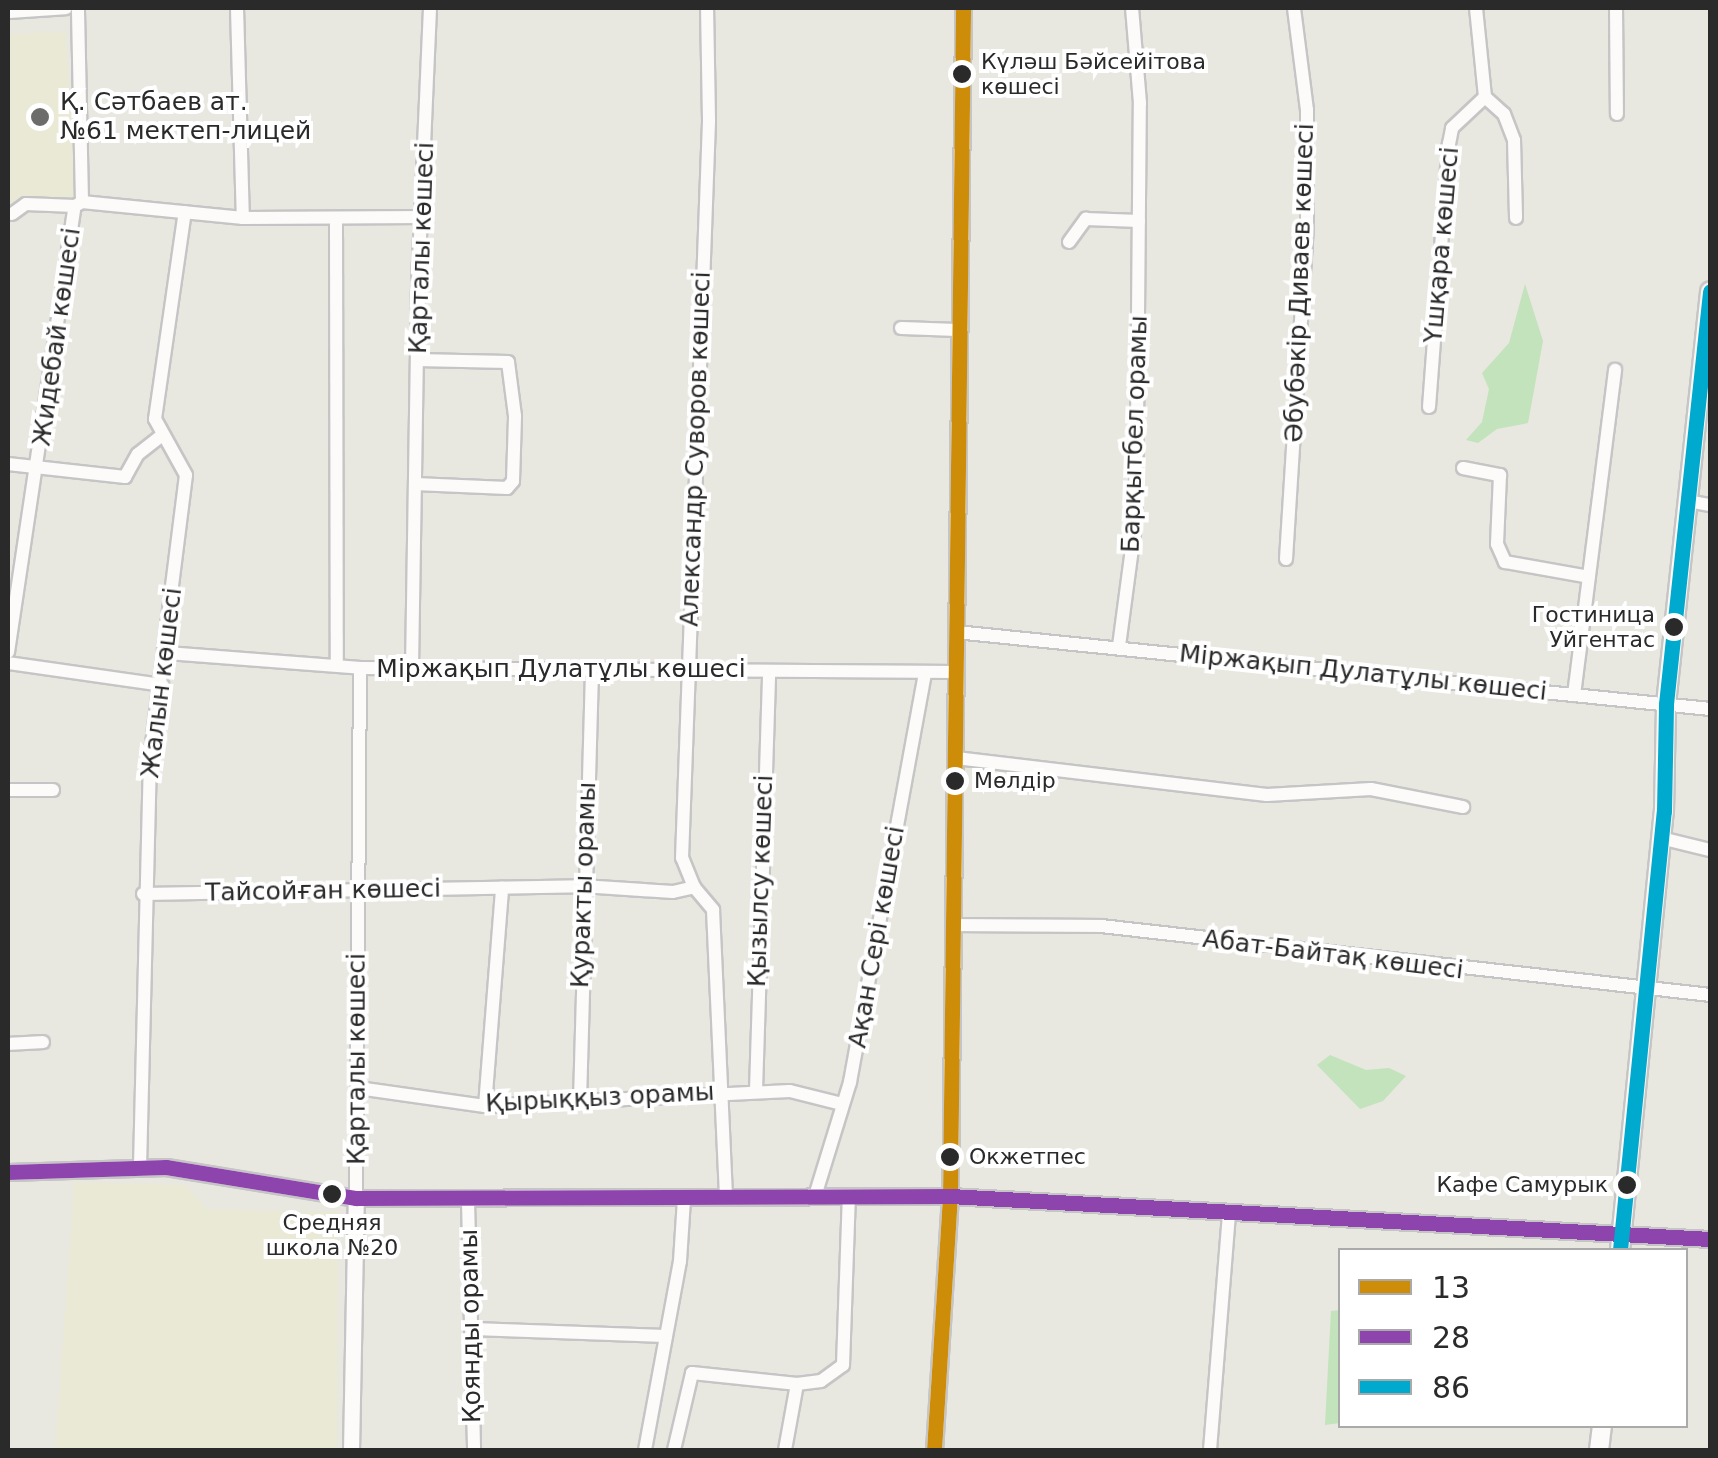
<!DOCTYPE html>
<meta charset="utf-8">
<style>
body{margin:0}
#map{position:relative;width:1718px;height:1458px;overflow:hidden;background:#e8e7e0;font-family:"DejaVu Sans",sans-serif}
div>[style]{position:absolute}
.education>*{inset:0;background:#eae9d6}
.green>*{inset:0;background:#c2e3bb}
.roads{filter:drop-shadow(2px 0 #c6c5c5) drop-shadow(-2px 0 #c6c5c5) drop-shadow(0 2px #c6c5c5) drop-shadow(0 -2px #c6c5c5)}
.minor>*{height:12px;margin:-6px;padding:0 6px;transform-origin:6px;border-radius:6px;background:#fcfbfa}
.tertiary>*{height:15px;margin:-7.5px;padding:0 7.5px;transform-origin:7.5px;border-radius:7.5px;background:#fcfbfa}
.secondary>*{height:18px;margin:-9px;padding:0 9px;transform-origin:9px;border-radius:9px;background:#fcfbfa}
.bus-1>*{height:15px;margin:-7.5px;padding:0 7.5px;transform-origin:7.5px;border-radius:7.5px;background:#ce8d08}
.bus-2>*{height:15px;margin:-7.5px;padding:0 7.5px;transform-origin:7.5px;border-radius:7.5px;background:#8e44ad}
.bus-3>*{height:15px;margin:-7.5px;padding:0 7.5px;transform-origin:7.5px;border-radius:7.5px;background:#00a9ce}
.dots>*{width:28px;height:28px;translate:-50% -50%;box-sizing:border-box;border:5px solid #fff;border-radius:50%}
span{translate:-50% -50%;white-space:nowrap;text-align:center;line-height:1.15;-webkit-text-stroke:8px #fff;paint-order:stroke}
.bus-label{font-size:22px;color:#2a2a2a}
.left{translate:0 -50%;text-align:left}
.right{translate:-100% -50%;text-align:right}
.poi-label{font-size:25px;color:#2a2a2a}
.street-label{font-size:25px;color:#2a2a2a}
.frame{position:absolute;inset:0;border:10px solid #2a2a2a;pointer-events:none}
.legend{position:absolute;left:1338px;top:1248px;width:350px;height:180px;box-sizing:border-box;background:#fff;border:2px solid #aaa;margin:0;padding:12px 18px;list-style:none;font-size:30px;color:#2a2a2a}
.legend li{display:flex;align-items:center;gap:20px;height:50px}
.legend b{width:50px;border:2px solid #aaa}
</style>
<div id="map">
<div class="education">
<i style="clip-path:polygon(65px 32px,78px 200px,8px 202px,8px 34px)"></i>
<i style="clip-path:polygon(74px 1182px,186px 1185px,207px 1209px,338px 1212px,337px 1450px,55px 1450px)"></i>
</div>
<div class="green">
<i style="clip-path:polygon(1525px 284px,1543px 341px,1528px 423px,1497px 429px,1478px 443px,1466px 440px,1482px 422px,1489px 389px,1482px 373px,1509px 343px)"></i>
<i style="clip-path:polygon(1330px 1055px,1366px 1070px,1389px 1068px,1406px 1076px,1383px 1101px,1360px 1109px,1317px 1065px)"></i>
<i style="clip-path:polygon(1340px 1310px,1340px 1423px,1325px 1425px,1331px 1311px)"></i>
</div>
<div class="roads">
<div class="minor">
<i style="left:237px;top:8px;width:210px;rotate:88.4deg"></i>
<i style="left:1476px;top:8px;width:89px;rotate:84.2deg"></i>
<i style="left:1485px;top:97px;width:25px;rotate:42deg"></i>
<i style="left:1504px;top:114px;width:28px;rotate:69deg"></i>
<i style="left:1514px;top:140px;width:78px;rotate:88.5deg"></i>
<i style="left:1616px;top:8px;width:106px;rotate:89.5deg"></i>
<i style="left:8px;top:12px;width:58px;rotate:-3.9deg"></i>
<i style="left:82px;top:202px;width:162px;rotate:5.7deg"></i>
<i style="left:243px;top:218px;width:182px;rotate:-0.3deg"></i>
<i style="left:12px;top:214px;width:17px;rotate:-36deg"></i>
<i style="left:26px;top:204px;width:49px;rotate:2.3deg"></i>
<i style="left:336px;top:220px;width:445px;rotate:89.9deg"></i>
<i style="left:1069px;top:242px;width:29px;rotate:-54deg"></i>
<i style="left:1086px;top:219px;width:53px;rotate:2.2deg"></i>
<i style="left:901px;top:328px;width:57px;rotate:2deg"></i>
<i style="left:1429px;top:407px;width:264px;rotate:-85.7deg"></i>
<i style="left:1449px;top:144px;width:16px;rotate:-79deg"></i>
<i style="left:1452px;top:128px;width:45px;rotate:-43.2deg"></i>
<i style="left:8px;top:464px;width:118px;rotate:6.3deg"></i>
<i style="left:125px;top:477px;width:26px;rotate:-61deg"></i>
<i style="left:138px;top:454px;width:28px;rotate:-38deg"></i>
<i style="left:1463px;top:468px;width:38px;rotate:11deg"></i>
<i style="left:1500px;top:475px;width:69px;rotate:92.5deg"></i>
<i style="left:1497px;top:544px;width:20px;rotate:66deg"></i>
<i style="left:1505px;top:562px;width:85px;rotate:10.1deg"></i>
<i style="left:415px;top:484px;width:92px;rotate:2.5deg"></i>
<i style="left:507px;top:488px;width:9px;rotate:-49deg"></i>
<i style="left:513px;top:481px;width:65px;rotate:-88.2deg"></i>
<i style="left:515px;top:416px;width:54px;rotate:-97.4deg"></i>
<i style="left:508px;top:362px;width:91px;rotate:-178.7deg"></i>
<i style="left:1687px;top:501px;width:23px;rotate:10deg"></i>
<i style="left:1286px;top:559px;width:334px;rotate:-86.4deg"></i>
<i style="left:1307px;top:226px;width:116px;rotate:-90deg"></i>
<i style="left:1307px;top:110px;width:103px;rotate:-97.3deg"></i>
<i style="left:956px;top:632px;width:758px;rotate:5.83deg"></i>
<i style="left:1119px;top:646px;width:121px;rotate:-82.4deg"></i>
<i style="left:1135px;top:526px;width:96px;rotate:-88.8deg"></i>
<i style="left:1137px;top:430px;width:327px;rotate:-89.5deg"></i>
<i style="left:1140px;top:103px;width:95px;rotate:-94.8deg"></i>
<i style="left:8px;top:652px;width:451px;rotate:-81.5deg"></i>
<i style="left:75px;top:206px;width:8px;rotate:-30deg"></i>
<i style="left:82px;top:202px;width:194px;rotate:-91.2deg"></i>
<i style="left:167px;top:653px;width:194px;rotate:4.4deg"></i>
<i style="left:360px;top:668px;width:596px;rotate:0.38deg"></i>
<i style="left:8px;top:663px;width:156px;rotate:8.1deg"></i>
<i style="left:412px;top:668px;width:385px;rotate:-89.1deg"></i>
<i style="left:418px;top:283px;width:275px;rotate:-87.5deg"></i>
<i style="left:1574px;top:695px;width:328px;rotate:-82.8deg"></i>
<i style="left:956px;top:758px;width:313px;rotate:6.8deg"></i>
<i style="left:1267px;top:795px;width:104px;rotate:-3.3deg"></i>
<i style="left:1371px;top:789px;width:94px;rotate:11.1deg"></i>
<i style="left:8px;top:790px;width:45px"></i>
<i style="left:1661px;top:838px;width:50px;rotate:13.8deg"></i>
<i style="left:694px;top:887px;width:31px;rotate:-112deg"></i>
<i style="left:682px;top:858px;width:738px;rotate:-87.9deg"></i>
<i style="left:709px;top:120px;width:112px;rotate:-91deg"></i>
<i style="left:143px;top:894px;width:439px;rotate:-1deg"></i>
<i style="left:582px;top:886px;width:91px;rotate:3.8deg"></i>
<i style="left:673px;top:892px;width:22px;rotate:-13deg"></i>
<i style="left:694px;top:887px;width:30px;rotate:50deg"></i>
<i style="left:713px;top:910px;width:288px;rotate:87.4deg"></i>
<i style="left:954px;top:925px;width:147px;rotate:0.4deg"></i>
<i style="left:1101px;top:926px;width:613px;rotate:6.46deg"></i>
<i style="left:8px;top:1044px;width:35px;rotate:-3deg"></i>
<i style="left:358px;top:1088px;width:128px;rotate:8.1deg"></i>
<i style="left:485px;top:1106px;width:305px;rotate:-2.8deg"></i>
<i style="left:790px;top:1091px;width:54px;rotate:14deg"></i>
<i style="left:756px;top:1091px;width:420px;rotate:-88.2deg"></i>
<i style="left:580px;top:1101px;width:432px;rotate:-88.4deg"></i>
<i style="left:485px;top:1106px;width:219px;rotate:-85.5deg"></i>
<i style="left:140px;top:1167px;width:407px;rotate:-88.6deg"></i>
<i style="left:150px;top:760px;width:287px;rotate:-82.8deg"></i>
<i style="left:186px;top:475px;width:64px;rotate:-119deg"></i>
<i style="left:155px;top:419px;width:209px;rotate:-81.8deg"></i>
<i style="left:815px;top:1196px;width:119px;rotate:-72.9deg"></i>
<i style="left:850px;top:1082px;width:416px;rotate:-79.6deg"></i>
<i style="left:356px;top:1198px;width:530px;rotate:-89.57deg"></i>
<i style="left:468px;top:1201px;width:249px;rotate:88.6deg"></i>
<i style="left:473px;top:1329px;width:193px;rotate:2.1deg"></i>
<i style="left:645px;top:1450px;width:192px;rotate:-79.5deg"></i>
<i style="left:680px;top:1261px;width:62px;rotate:-86.3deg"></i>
<i style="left:674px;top:1450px;width:79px;rotate:-76.8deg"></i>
<i style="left:692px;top:1373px;width:106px;rotate:6deg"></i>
<i style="left:797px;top:1384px;width:24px;rotate:-7deg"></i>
<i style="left:821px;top:1381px;width:27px;rotate:-36deg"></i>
<i style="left:843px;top:1365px;width:170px;rotate:-88deg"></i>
<i style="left:785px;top:1450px;width:67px;rotate:-79.7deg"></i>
<i style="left:1210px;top:1450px;width:237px;rotate:-85.4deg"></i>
</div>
<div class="tertiary">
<i style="left:8px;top:1172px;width:158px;rotate:-1.8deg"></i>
<i style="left:166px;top:1167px;width:193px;rotate:9.3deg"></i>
<i style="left:356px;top:1198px;width:594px;rotate:-0.19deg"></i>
<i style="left:950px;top:1196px;width:761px;rotate:3.24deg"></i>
<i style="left:351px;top:1450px;width:252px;rotate:-88.9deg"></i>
<i style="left:934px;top:1450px;width:255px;rotate:-86.4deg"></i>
<i style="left:950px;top:1196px;width:1188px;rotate:-89.37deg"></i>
</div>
<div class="secondary">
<i style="left:1620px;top:1250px;width:441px;rotate:-84.3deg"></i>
<i style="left:1664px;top:811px;width:107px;rotate:-88.9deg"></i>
<i style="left:1666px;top:704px;width:415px;rotate:-83.9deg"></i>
<i style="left:1599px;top:1450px;width:24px;rotate:-83deg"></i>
</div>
</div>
<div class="bus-1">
<i style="left:934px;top:1450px;width:255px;rotate:-86.4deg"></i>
<i style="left:950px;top:1196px;width:1188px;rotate:-89.37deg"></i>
</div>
<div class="bus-2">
<i style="left:8px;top:1172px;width:158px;rotate:-1.8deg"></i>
<i style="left:166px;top:1167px;width:193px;rotate:9.3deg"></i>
<i style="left:356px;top:1198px;width:594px;rotate:-0.19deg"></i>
<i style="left:950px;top:1196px;width:761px;rotate:3.24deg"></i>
</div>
<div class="bus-3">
<i style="left:1620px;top:1250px;width:441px;rotate:-84.3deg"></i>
<i style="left:1664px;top:811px;width:107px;rotate:-88.9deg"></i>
<i style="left:1666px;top:704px;width:415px;rotate:-83.9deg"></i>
</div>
<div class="dots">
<i style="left:962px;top:74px;background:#2a2a2a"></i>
<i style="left:40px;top:117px;background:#6c6c6a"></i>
<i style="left:1674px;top:627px;background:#2a2a2a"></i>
<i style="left:955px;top:781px;background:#2a2a2a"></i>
<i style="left:950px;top:1157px;background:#2a2a2a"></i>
<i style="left:1627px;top:1185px;background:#2a2a2a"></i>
<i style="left:332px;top:1194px;background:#2a2a2a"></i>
</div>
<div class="bus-label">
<span class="left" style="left:981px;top:74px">Күләш Бәйсейітова<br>көшесі</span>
<span class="right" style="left:1655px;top:627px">Гостиница<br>Уйгентас</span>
<span class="left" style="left:974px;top:781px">Мөлдiр</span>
<span class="left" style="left:969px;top:1157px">Окжетпес</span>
<span class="right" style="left:1608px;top:1185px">Кафе Самурык</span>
<span style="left:332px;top:1235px">Средняя<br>школа №20</span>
</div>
<div class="poi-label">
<span class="left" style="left:60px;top:117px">Қ. Сәтбаев ат.<br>№61 мектеп-лицей</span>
</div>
<div class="street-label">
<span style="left:1442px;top:245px;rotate:-85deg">Үшқара көшесі</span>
<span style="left:422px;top:248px;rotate:-88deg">Қарталы көшесі</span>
<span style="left:1300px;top:283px;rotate:-88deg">Әбубәкір Диваев көшесі</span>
<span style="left:57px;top:337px;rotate:-82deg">Жидебай көшесі</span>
<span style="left:1135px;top:434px;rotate:-88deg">Барқытбел орамы</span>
<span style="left:696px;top:449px;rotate:-88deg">Александр Суворов көшесі</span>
<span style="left:561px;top:669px">Міржақып Дулатұлы көшесі</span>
<span style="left:1363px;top:673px;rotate:6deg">Міржақып Дулатұлы көшесі</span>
<span style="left:162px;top:683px;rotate:-83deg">Жалын көшесі</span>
<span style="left:761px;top:881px;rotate:-88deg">Қызылсу көшесі</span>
<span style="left:584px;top:885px;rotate:-88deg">Қуракты орамы</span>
<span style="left:323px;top:891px;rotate:-1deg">Тайсойған көшесі</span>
<span style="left:877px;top:937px;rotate:-80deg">Ақан Сері көшесі</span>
<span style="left:1333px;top:955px;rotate:7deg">Абат-Байтақ көшесі</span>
<span style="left:357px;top:1059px;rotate:-90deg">Қарталы көшесі</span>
<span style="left:600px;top:1098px;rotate:-3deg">Қырыққыз орамы</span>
<span style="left:471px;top:1326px;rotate:-91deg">Қоянды орамы</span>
</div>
<div class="frame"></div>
<ul class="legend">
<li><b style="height:12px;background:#ce8d08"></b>13</li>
<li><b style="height:12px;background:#8e44ad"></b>28</li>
<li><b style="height:12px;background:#00a9ce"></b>86</li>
</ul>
</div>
